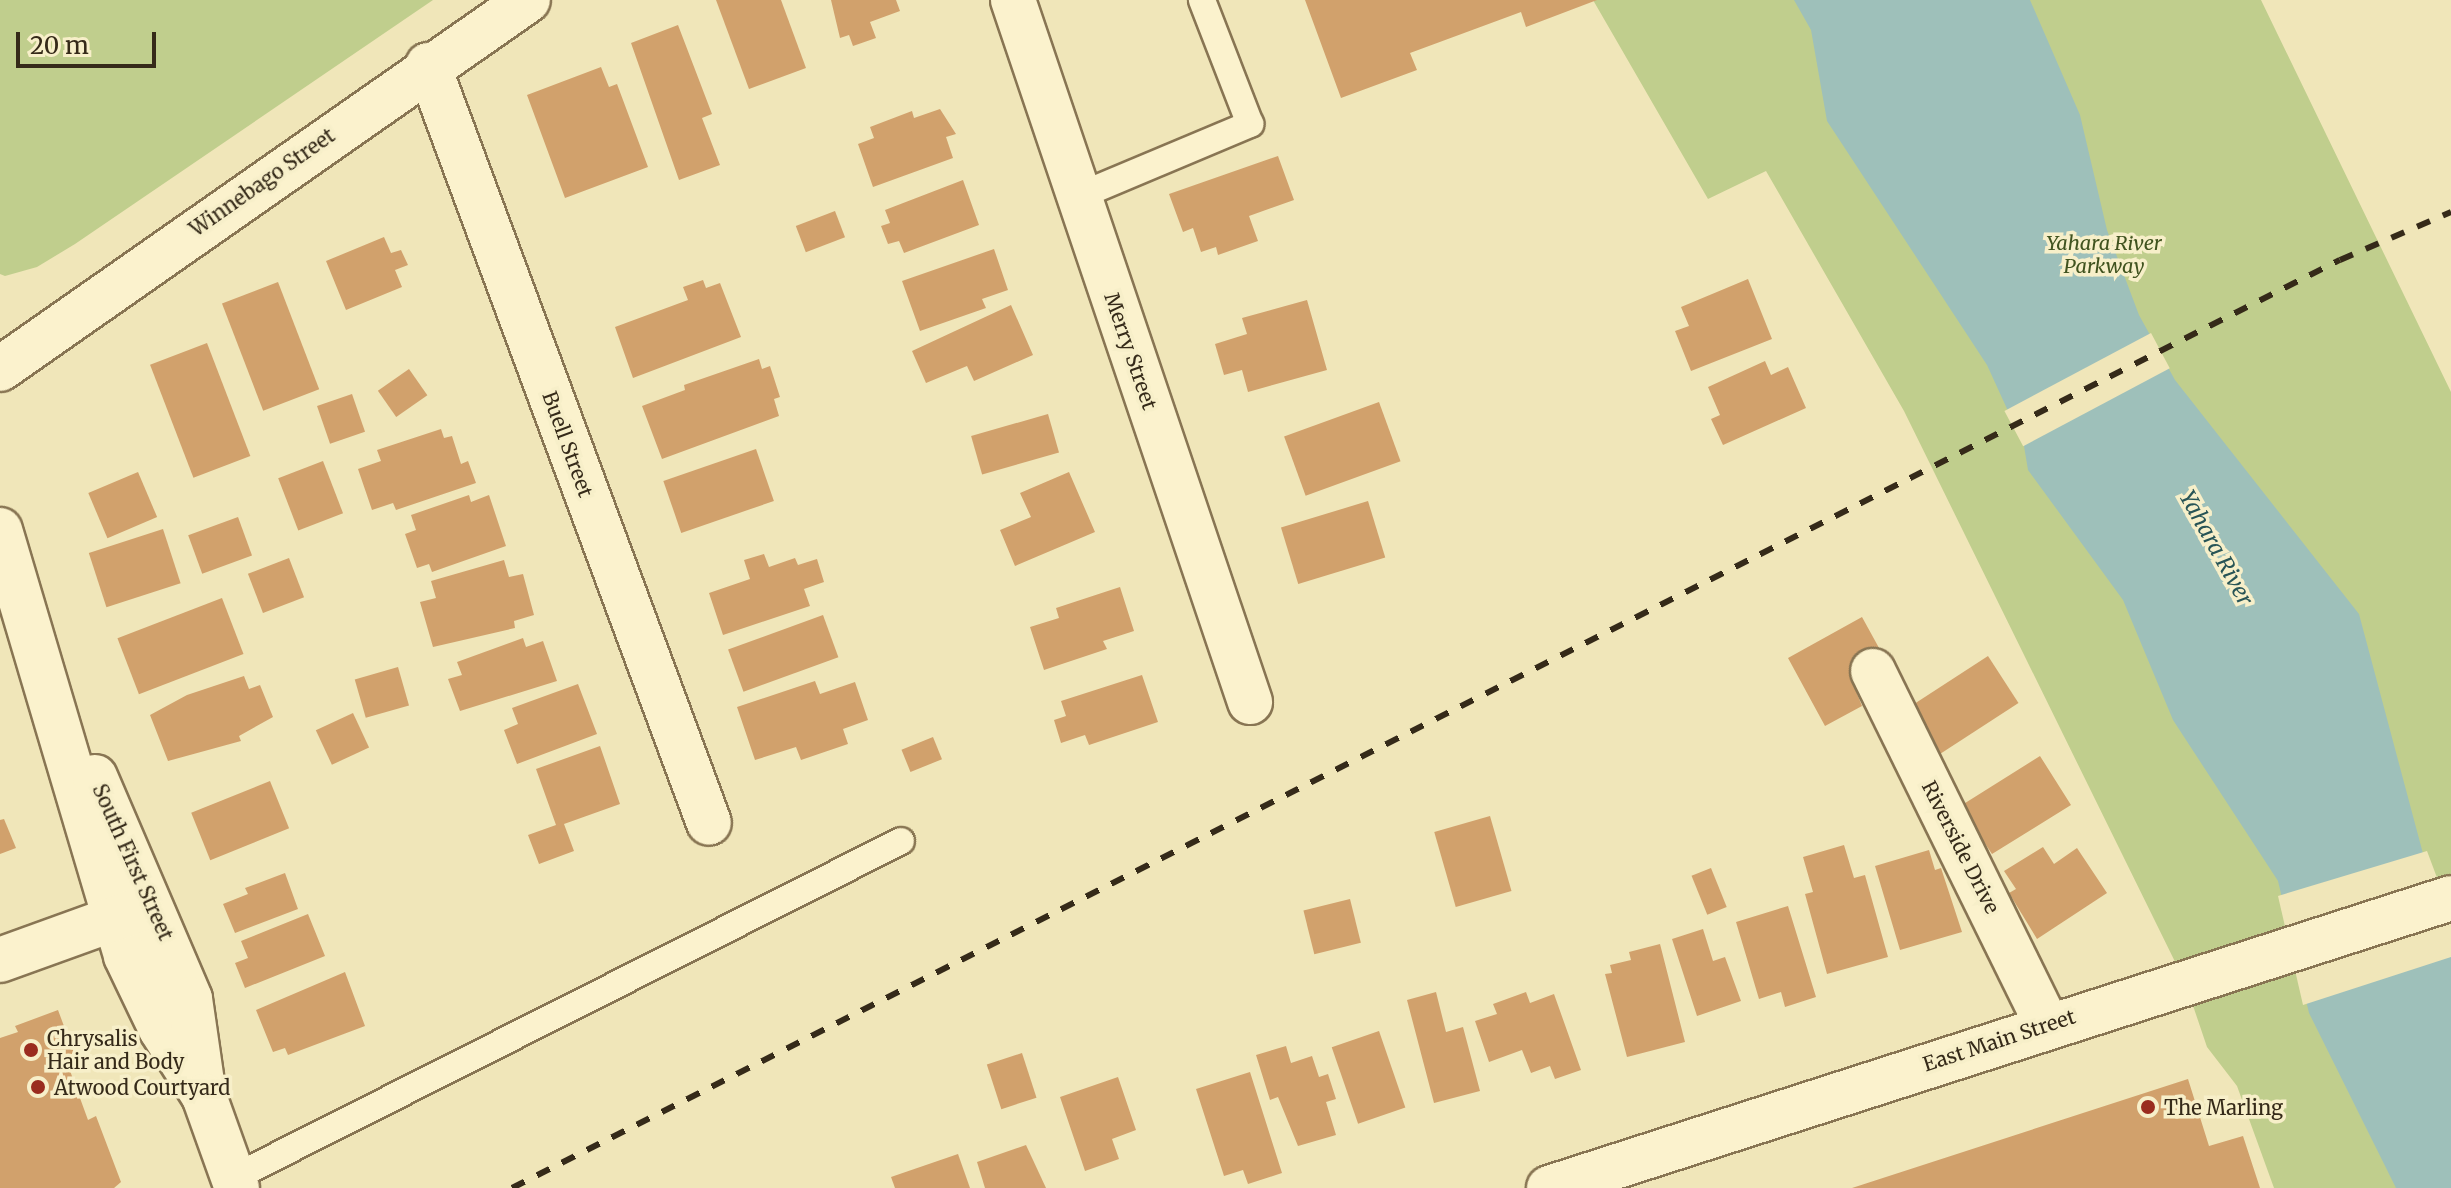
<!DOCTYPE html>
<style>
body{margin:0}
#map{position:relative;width:2451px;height:1188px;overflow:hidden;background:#f0e6b9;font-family:Merriweather,serif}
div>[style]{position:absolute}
.green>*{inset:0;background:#c0ce8d}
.water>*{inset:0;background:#9ec0ba}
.pier>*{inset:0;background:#f0e6b9;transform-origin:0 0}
.building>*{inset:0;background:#d1a16c;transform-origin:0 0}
.roads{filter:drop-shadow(2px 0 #887553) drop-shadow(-2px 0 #887553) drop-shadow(0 2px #887553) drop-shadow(0 -2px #887553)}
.service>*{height:26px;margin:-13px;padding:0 13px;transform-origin:13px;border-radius:13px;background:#fbf2cd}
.minor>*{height:44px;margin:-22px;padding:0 22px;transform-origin:22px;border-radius:22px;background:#fbf2cd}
.tertiary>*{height:44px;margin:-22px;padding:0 22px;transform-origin:22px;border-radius:22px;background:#fbf2cd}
.rail>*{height:6px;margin-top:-3px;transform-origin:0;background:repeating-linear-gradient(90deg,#352a19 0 14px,transparent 0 28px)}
.dots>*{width:22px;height:22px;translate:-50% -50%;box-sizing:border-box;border:4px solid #f7efc9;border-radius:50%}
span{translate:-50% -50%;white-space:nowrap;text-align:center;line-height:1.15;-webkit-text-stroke:7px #f7efc9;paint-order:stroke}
.street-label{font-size:20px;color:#352a19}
.park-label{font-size:20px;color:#40531f;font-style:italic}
.poi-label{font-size:20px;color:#352a19}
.left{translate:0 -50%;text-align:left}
.water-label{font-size:22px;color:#275456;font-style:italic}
.scale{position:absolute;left:16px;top:32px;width:140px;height:36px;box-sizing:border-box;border:4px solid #352a19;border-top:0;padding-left:10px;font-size:24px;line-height:28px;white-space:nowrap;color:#352a19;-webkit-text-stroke:6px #f7efc9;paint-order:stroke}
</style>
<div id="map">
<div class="green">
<i style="clip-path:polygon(0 0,433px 0,75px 244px,37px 267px,5px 276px,0 274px)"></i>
<i style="clip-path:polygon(1593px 0,2261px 0,2451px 392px,2451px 1188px,2274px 1188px,2237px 1086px,2207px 1047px,2185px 982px,1904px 411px,1766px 171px,1708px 199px)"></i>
</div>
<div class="water">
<i style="clip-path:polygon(1794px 0,2030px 0,2080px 115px,2107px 230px,2139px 315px,2175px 380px,2359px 614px,2425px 861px,2451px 925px,2451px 1188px,2396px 1188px,2309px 1013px,2278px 881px,2173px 720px,2123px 600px,2028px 470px,2024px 446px,1987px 365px,1827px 121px,1811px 30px)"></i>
</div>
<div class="pier">
<i style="left:2151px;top:333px;width:40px;height:166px;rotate:62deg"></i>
<i style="clip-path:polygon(2427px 851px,2451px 915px,2451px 957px,2303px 1005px,2278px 896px)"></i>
</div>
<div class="building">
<i style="clip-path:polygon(716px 0,781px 0,806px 68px,749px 89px)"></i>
<i style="clip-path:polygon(831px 0,896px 0,900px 11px,870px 22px,876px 38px,853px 46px,849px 35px,840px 38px)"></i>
<i style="clip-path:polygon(1305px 0,1597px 0,1526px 27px,1521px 12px,1410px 53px,1417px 70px,1341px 98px)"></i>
<i style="clip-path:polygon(678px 25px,712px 114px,702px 118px,720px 165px,679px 180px,631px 43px)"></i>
<i style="clip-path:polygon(601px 67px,609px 87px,617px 84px,648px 167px,565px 198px,527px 95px)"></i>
<i style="clip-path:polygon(940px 109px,956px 134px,946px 137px,953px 158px,873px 187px,858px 144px,874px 138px,870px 127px,912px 111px,914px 118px)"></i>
<i style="clip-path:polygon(1278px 156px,1294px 200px,1249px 216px,1258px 241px,1218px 255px,1216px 247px,1201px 252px,1193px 228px,1183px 232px,1169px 194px)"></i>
<i style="clip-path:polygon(963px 180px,979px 225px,904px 253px,899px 241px,888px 244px,881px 226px,890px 223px,885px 210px)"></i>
<i style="left:835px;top:211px;width:28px;height:42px;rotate:69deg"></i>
<i style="clip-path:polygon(384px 237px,391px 253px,401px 250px,408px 265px,395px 270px,402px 287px,346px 310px,326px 261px)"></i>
<i style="clip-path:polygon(994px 249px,1008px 290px,982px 299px,986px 308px,920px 331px,902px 281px)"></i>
<i style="clip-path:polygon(1748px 279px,1772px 339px,1691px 371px,1675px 331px,1689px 326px,1681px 307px)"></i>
<i style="clip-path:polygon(703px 280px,706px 288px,720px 283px,741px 337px,633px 378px,615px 327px,688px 300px,683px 287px)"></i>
<i style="left:278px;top:282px;width:115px;height:60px;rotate:69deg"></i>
<i style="clip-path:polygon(1307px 300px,1327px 370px,1248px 392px,1242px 370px,1224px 375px,1215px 344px,1247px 334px,1242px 318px)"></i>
<i style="clip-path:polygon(1011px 305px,1033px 355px,974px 381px,967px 366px,926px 383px,912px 351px)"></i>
<i style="left:207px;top:343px;width:121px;height:61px;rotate:69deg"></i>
<i style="clip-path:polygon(759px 359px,762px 369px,770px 366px,780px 397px,774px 399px,779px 416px,662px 459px,642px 406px,685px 390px,684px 385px)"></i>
<i style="clip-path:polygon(1765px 361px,1771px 375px,1788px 367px,1806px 408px,1723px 445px,1711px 419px,1720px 415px,1708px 387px)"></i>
<i style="left:409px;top:369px;width:32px;height:38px;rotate:55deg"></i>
<i style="left:352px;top:394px;width:40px;height:37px;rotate:71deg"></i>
<i style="left:1379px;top:402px;width:63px;height:101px;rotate:70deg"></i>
<i style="left:1048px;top:414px;width:40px;height:80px;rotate:74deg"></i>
<i style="clip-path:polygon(441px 429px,444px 438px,452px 436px,461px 464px,468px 461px,476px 483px,396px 510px,393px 503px,372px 510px,358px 469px,381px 461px,377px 450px)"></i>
<i style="left:756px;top:449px;width:55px;height:98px;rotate:71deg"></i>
<i style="left:323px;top:461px;width:56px;height:48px;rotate:69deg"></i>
<i style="left:138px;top:472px;width:49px;height:54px;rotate:67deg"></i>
<i style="clip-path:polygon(1069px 472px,1095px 532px,1015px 566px,1000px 530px,1031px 517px,1020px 493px)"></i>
<i style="clip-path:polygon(469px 495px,471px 502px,489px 495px,506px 546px,432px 572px,429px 564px,417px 568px,405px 534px,416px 530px,411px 515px)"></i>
<i style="left:1368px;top:501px;width:59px;height:91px;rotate:73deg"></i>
<i style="left:238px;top:517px;width:41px;height:53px;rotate:70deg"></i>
<i style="left:163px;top:529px;width:57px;height:78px;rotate:72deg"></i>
<i style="clip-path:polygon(764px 554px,769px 567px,795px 558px,798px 565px,817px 559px,824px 582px,804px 589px,810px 606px,723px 635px,709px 593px,750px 579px,744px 560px)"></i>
<i style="left:289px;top:558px;width:42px;height:44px;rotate:69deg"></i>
<i style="clip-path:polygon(504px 560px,509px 577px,523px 574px,534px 615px,514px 621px,515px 628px,433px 647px,420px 602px,436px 598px,431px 581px)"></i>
<i style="clip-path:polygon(1120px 587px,1134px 631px,1103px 641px,1107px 649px,1044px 670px,1030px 627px,1059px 618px,1056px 608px)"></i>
<i style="left:222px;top:598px;width:60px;height:112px;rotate:69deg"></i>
<i style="left:823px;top:615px;width:45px;height:101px;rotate:70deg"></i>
<i style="clip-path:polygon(1862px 617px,1884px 657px,1850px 676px,1862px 706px,1825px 726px,1788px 658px)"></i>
<i style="clip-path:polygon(523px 638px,526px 647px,543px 641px,557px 681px,460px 711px,448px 679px,462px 675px,457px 662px)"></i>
<i style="left:1988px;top:656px;width:56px;height:95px;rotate:57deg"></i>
<i style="left:398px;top:667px;width:40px;height:45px;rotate:74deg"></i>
<i style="clip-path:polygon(1142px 675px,1158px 722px,1089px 745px,1085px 735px,1061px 743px,1054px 720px,1066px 716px,1061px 701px)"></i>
<i style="clip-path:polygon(244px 676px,249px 689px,260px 685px,273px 717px,239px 736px,241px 741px,168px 761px,150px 715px,187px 695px)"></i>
<i style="clip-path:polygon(815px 681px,820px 694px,855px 682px,868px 720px,843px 729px,848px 744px,801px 760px,796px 747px,755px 760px,737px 707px)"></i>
<i style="clip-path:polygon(578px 684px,597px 734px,517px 764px,504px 730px,518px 724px,512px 708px)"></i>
<i style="left:353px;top:713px;width:38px;height:41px;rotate:65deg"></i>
<i style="left:933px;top:737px;width:24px;height:34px;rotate:68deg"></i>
<i style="clip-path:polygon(600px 746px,620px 804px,564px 824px,574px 851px,539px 864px,528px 835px,556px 825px,536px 769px)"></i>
<i style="clip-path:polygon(2040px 756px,2071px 805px,1992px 854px,1980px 836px,1971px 842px,1960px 826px,1971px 819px,1962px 805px)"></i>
<i style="left:270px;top:781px;width:51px;height:85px;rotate:68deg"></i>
<i style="left:1490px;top:816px;width:78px;height:58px;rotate:74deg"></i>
<i style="clip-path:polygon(4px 819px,16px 848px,0 854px,0 820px)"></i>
<i style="clip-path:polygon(1844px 845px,1854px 878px,1865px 875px,1888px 957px,1827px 974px,1805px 894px,1813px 892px,1803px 857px)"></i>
<i style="clip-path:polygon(2043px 847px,2054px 864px,2077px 848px,2107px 893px,2037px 939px,2009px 893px,2016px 889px,2004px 871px)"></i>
<i style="clip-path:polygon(1929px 850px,1935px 870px,1941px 868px,1962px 932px,1900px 950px,1875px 866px)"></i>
<i style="left:1711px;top:868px;width:42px;height:21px;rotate:68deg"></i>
<i style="clip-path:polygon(285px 873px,298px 909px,235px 933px,223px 904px,248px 894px,245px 888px)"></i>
<i style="left:1350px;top:899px;width:45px;height:48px;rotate:76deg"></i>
<i style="clip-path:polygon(1788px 906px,1816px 997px,1785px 1007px,1781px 992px,1759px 999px,1736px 922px)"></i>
<i style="clip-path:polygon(308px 914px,325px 956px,245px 988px,235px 963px,248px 958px,241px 941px)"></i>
<i style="clip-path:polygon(1703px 929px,1713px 961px,1725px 957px,1741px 1001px,1697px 1016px,1672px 939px)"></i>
<i style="clip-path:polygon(1660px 944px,1685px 1042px,1627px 1057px,1605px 974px,1612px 973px,1610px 965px,1631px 960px,1629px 952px)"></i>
<i style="clip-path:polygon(345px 972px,365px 1026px,288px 1055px,285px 1048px,273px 1052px,256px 1010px)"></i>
<i style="clip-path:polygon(1436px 992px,1446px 1032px,1463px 1027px,1480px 1091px,1434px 1103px,1407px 1000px)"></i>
<i style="clip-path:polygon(1526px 992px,1530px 1003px,1554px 994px,1581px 1070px,1555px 1079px,1550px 1066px,1531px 1073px,1522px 1050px,1489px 1062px,1475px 1021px,1497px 1014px,1493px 1004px)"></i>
<i style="clip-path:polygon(58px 1010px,74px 1053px,65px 1057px,88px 1120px,96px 1116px,121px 1182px,114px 1188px,0 1188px,0 1038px,18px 1032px,15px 1026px)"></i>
<i style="left:1379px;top:1031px;width:81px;height:50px;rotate:71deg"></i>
<i style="clip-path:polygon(1286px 1046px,1291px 1063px,1312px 1056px,1319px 1077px,1328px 1074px,1336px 1099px,1326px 1102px,1336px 1135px,1298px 1146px,1278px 1097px,1270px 1100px,1256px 1055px)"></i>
<i style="left:1022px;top:1053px;width:47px;height:37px;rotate:72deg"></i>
<i style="clip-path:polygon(1250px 1072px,1282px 1173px,1248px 1184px,1243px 1170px,1224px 1176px,1196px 1089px)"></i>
<i style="clip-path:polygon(1118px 1077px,1136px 1130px,1112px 1139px,1119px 1159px,1085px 1171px,1060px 1097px)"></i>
<i style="clip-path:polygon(2188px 1079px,2209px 1146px,2243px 1136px,2260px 1188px,1852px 1188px)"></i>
<i style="clip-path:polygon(1026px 1145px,1046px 1188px,985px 1188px,977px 1162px)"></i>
<i style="clip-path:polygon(958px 1154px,970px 1188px,895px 1188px,891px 1177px)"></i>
</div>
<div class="roads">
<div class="service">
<i style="left:1079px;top:196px;width:186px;rotate:-22.8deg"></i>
<i style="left:1250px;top:124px;width:133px;rotate:-111.2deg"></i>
<i style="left:233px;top:1178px;width:748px;rotate:-26.77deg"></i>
</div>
<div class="minor">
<i style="left:1013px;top:0;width:741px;rotate:71.34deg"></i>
<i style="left:428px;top:65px;width:808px;rotate:69.66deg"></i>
<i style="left:1873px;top:671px;width:394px;rotate:63.8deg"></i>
<i style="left:1549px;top:1188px;width:947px;rotate:-17.82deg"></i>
</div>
<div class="tertiary">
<i style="left:0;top:369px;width:644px;rotate:-34.95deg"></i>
<i style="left:0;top:530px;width:444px;rotate:73.5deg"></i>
<i style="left:126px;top:956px;width:81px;rotate:64.4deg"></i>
<i style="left:161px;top:1029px;width:80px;rotate:57.3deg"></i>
<i style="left:95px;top:777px;width:241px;rotate:66.8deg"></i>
<i style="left:190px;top:999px;width:98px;rotate:81.8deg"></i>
<i style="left:204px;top:1096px;width:98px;rotate:70.3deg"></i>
<i style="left:0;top:960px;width:150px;rotate:-19.9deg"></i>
</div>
</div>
<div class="rail">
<i style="left:512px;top:1188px;width:2050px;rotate:-26.92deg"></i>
<i style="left:2340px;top:260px;width:121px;rotate:-23.4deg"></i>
</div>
<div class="dots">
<i style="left:31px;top:1050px;background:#9a2c1f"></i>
<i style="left:38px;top:1087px;background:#9a2c1f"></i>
<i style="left:2148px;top:1107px;background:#9a2c1f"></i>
</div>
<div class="street-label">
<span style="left:262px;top:182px;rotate:-35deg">Winnebago Street</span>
<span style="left:1131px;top:351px;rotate:71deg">Merry Street</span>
<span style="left:568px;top:444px;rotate:70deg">Buell Street</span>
<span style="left:1961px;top:847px;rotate:63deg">Riverside Drive</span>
<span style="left:133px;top:862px;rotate:66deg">South First Street</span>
<span style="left:1999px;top:1040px;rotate:-18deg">East Main Street</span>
</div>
<div class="park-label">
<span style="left:2104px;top:254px">Yahara River<br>Parkway</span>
</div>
<div class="poi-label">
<span class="left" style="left:47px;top:1050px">Chrysalis<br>Hair and Body</span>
<span class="left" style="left:54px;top:1087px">Atwood Courtyard</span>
<span class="left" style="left:2164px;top:1107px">The Marling</span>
</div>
<div class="water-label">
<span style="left:2216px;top:548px;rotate:61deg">Yahara River</span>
</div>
<div class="scale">20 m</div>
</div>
